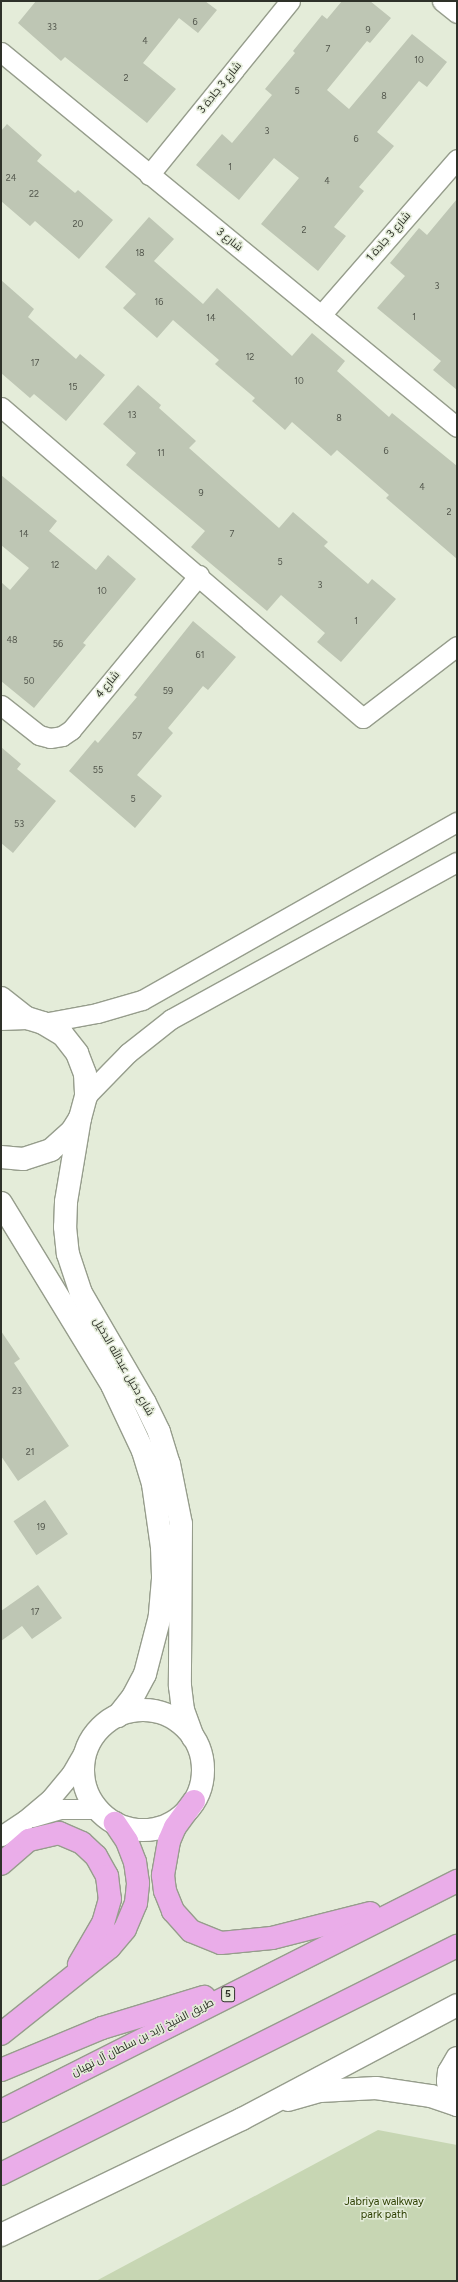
<!DOCTYPE html>
<meta charset="utf-8">
<style>
body{margin:0}
#map{position:relative;width:458px;height:2282px;overflow:hidden;background:#e4ecd9;font-family:Figtree,Cairo,sans-serif}
div>[style]{position:absolute}
.green>*{inset:0;background:#c7d6b3}
.building>*{inset:0;background:#bec6b4;transform-origin:0 0}
.roads{filter:drop-shadow(1px 0 #969d8c) drop-shadow(-1px 0 #969d8c) drop-shadow(0 1px #969d8c) drop-shadow(0 -1px #969d8c)}
.minor>*{height:19px;margin:-9.5px;padding:0 9.5px;transform-origin:9.5px;border-radius:9.5px;background:#fff}
.tertiary>*{height:22px;margin:-11px;padding:0 11px;transform-origin:11px;border-radius:11px;background:#fff}
.tertiary>.ring{margin:-11px;padding:0;box-sizing:content-box;background:none;border:22px solid #fff;border-radius:50%}
.secondary>*{height:22px;margin:-11px;padding:0 11px;transform-origin:11px;border-radius:11px;background:#fff}
.motorway>*{height:22px;margin:-11px;padding:0 11px;transform-origin:11px;border-radius:11px;background:#eaade9}
span{translate:-50% -50%;white-space:nowrap;text-align:center;line-height:1.15;-webkit-text-stroke:3px #e4ecd9;paint-order:stroke}
.number-label{font-size:9px;color:#52564c}
.number-label span{-webkit-text-stroke-width:0}
.shield-label span{padding:1px 3px;background:#e4ecd9;border:1px solid;border-radius:3px;-webkit-text-stroke-width:0}
.shield-label{font-size:10px;color:#2e3129;font-weight:700}
.street-label{font-size:11px;color:#2e3129}
.park-label{font-size:11px;color:#2f4103}
.frame{position:absolute;inset:0;border:2px solid #2e3129;pointer-events:none}
</style>
<div id="map">
<div class="green">
<i style="clip-path:polygon(378px 2130px,457px 2145px,457px 2281px,96px 2281px)"></i>
</div>
<div class="building">
<i style="clip-path:polygon(36px 1px,205px 1px,217px 10px,198px 33px,179px 18px,143px 63px,176px 89px,147px 123px,65px 57px,61px 61px,18px 23px)"></i>
<i style="clip-path:polygon(342px 1px,370px 1px,391px 18px,370px 43px,367px 41px,327px 90px,349px 109px,412px 34px,447px 62px,427px 87px,419px 81px,377px 132px,394px 146px,359px 187px,364px 191px,334px 227px,346px 236px,318px 271px,261px 224px,299px 178px,274px 158px,239px 200px,196px 165px,222px 134px,232px 143px,272px 95px,265px 89px,295px 53px,293px 51px,322px 15px,327px 19px)"></i>
<i style="clip-path:polygon(7px 124px,42px 155px,37px 161px,75px 193px,78px 190px,113px 220px,79px 259px,35px 221px,30px 226px,1px 201px,1px 131px)"></i>
<i style="clip-path:polygon(457px 199px,457px 390px,433px 370px,441px 361px,377px 308px,405px 276px,390px 263px,419px 228px,427px 235px)"></i>
<i style="clip-path:polygon(149px 217px,174px 239px,154px 261px,203px 304px,217px 288px,292px 356px,312px 333px,345px 361px,337px 371px,389px 417px,392px 413px,457px 466px,457px 559px,386px 498px,389px 495px,337px 450px,331px 456px,292px 422px,285px 430px,252px 401px,255px 398px,215px 364px,219px 360px,173px 320px,157px 338px,123px 308px,136px 294px,105px 267px)"></i>
<i style="clip-path:polygon(1px 280px,34px 309px,28px 317px,76px 359px,80px 354px,105px 375px,66px 421px,34px 394px,30px 398px,1px 373px)"></i>
<i style="clip-path:polygon(138px 385px,161px 405px,159px 408px,196px 441px,189px 448px,279px 528px,293px 512px,328px 542px,324px 546px,368px 584px,372px 579px,396px 599px,341px 662px,317px 642px,325px 633px,281px 595px,267px 611px,191px 547px,205px 531px,126px 465px,136px 453px,103px 424px)"></i>
<i style="clip-path:polygon(1px 475px,57px 521px,49px 531px,96px 570px,108px 555px,136px 579px,83px 643px,86px 645px,34px 708px,1px 681px,1px 582px,10px 590px,29px 568px,1px 545px)"></i>
<i style="clip-path:polygon(193px 621px,236px 657px,208px 690px,203px 686px,168px 728px,173px 733px,137px 775px,162px 796px,135px 828px,69px 771px,95px 740px,98px 743px,137px 697px,134px 695px)"></i>
<i style="clip-path:polygon(1px 747px,21px 764px,17px 769px,56px 801px,13px 853px,1px 843px)"></i>
<i style="clip-path:polygon(1px 1331px,20px 1359px,14px 1363px,69px 1446px,18px 1481px,1px 1456px)"></i>
<i style="left:45px;top:1500px;width:41px;height:38px;rotate:56deg"></i>
<i style="clip-path:polygon(38px 1585px,62px 1618px,32px 1639px,22px 1626px,1px 1641px,1px 1611px)"></i>
</div>
<div class="roads">
<div class="minor">
<i style="left:442px;top:1px;width:19px;rotate:39deg"></i>
<i style="left:1px;top:52px;width:590px;rotate:39.43deg"></i>
<i style="left:149px;top:175px;width:224px;rotate:-51deg"></i>
<i style="left:321px;top:315px;width:207px;rotate:-48.9deg"></i>
<i style="left:1px;top:407px;width:477px;rotate:40.7deg"></i>
<i style="left:363px;top:718px;width:118px;rotate:-37.5deg"></i>
<i style="left:1px;top:705px;width:48px;rotate:38.3deg"></i>
<i style="left:39px;top:735px;width:11px;rotate:15deg"></i>
<i style="left:50px;top:738px;width:12px;rotate:-9deg"></i>
<i style="left:62px;top:736px;width:11px;rotate:-34deg"></i>
<i style="left:71px;top:730px;width:201px;rotate:-50.4deg"></i>
<i style="left:43px;top:1023px;width:55px;rotate:-10.5deg"></i>
<i style="left:97px;top:1013px;width:47px;rotate:-16.1deg"></i>
<i style="left:142px;top:1000px;width:362px;rotate:-29.5deg"></i>
<i style="left:86px;top:1096px;width:60px;rotate:-45.7deg"></i>
<i style="left:128px;top:1053px;width:55px;rotate:-38.3deg"></i>
<i style="left:171px;top:1019px;width:326px;rotate:-28.8deg"></i>
<i style="left:32px;top:1817px;width:29px;rotate:-16deg"></i>
<i style="left:60px;top:1809px;width:37px"></i>
<i style="left:1px;top:1836px;width:29px;rotate:-34deg"></i>
<i style="left:25px;top:1820px;width:33px;rotate:-40deg"></i>
<i style="left:50px;top:1799px;width:33px;rotate:-50deg"></i>
<i style="left:71px;top:1774px;width:34px;rotate:-60deg"></i>
</div>
<div class="tertiary">
<i style="left:1px;top:998px;width:33px;rotate:38deg"></i>
<i style="left:1px;top:1019px;width:26px;rotate:-2deg"></i>
<i style="left:27px;top:1018px;width:17px;rotate:17deg"></i>
<i style="left:43px;top:1023px;width:23px;rotate:31deg"></i>
<i style="left:63px;top:1035px;width:23px;rotate:52deg"></i>
<i style="left:77px;top:1053px;width:22px;rotate:69deg"></i>
<i style="left:85px;top:1074px;width:22px;rotate:87deg"></i>
<i style="left:86px;top:1096px;width:23px;rotate:105deg"></i>
<i style="left:80px;top:1118px;width:15px;rotate:122deg"></i>
<i style="left:72px;top:1131px;width:28px;rotate:138deg"></i>
<i style="left:51px;top:1150px;width:29px;rotate:162deg"></i>
<i style="left:23px;top:1159px;width:22px;rotate:-175deg"></i>
<i style="left:80px;top:1118px;width:85px;rotate:99.5deg"></i>
<i style="left:66px;top:1202px;width:25px;rotate:92deg"></i>
<i style="left:65px;top:1227px;width:27px;rotate:84deg"></i>
<i style="left:68px;top:1254px;width:41px;rotate:71.6deg"></i>
<i style="left:81px;top:1293px;width:127px;rotate:59.8deg"></i>
<i style="left:145px;top:1403px;width:32px;rotate:64deg"></i>
<i style="left:159px;top:1432px;width:34px;rotate:73deg"></i>
<i style="left:169px;top:1464px;width:61px;rotate:78.7deg"></i>
<i style="left:181px;top:1524px;width:162px;rotate:90.4deg"></i>
<i style="left:180px;top:1686px;width:24px;rotate:83deg"></i>
<i style="left:183px;top:1710px;width:29px;rotate:70deg"></i>
<i style="left:1px;top:1203px;width:213px;rotate:58.6deg"></i>
<i style="left:112px;top:1385px;width:73px;rotate:64.8deg"></i>
<i style="left:143px;top:1451px;width:34px;rotate:73deg"></i>
<i style="left:153px;top:1484px;width:64px;rotate:81.9deg"></i>
<i style="left:162px;top:1547px;width:32px;rotate:88deg"></i>
<i style="left:163px;top:1579px;width:37px;rotate:95deg"></i>
<i style="left:160px;top:1616px;width:60px;rotate:104.5deg"></i>
<i style="left:145px;top:1674px;width:27px;rotate:118deg"></i>
<i style="left:132px;top:1698px;width:23px;rotate:128deg"></i>
<i class="ring" style="left:83px;top:1710px;width:98px;height:98px"></i>
<i style="left:288px;top:2100px;width:33px;rotate:-16deg"></i>
<i style="left:320px;top:2091px;width:56px;rotate:-3.1deg"></i>
<i style="left:376px;top:2088px;width:56px;rotate:8.3deg"></i>
<i style="left:431px;top:2096px;width:28px;rotate:19deg"></i>
<i style="left:457px;top:2105px;width:18px;rotate:-117deg"></i>
<i style="left:449px;top:2089px;width:8px;rotate:-97deg"></i>
<i style="left:448px;top:2081px;width:9px;rotate:-84deg"></i>
<i style="left:449px;top:2072px;width:16px;rotate:-60deg"></i>
</div>
<div class="secondary">
<i style="left:1px;top:2235px;width:267px;rotate:-25.7deg"></i>
<i style="left:242px;top:2119px;width:243px;rotate:-27.9deg"></i>
</div>
<div class="motorway">
<i style="left:194px;top:1801px;width:32px;rotate:126deg"></i>
<i style="left:175px;top:1827px;width:15px;rotate:113deg"></i>
<i style="left:169px;top:1841px;width:35px;rotate:100deg"></i>
<i style="left:163px;top:1875px;width:16px;rotate:83deg"></i>
<i style="left:165px;top:1891px;width:22px;rotate:68deg"></i>
<i style="left:173px;top:1911px;width:27px;rotate:48deg"></i>
<i style="left:191px;top:1931px;width:32px;rotate:22deg"></i>
<i style="left:221px;top:1943px;width:51px;rotate:-5.6deg"></i>
<i style="left:272px;top:1938px;width:101px;rotate:-14.3deg"></i>
<i style="left:1px;top:1864px;width:37px;rotate:-41deg"></i>
<i style="left:29px;top:1840px;width:31px;rotate:-13deg"></i>
<i style="left:59px;top:1833px;width:25px;rotate:23deg"></i>
<i style="left:82px;top:1843px;width:19px;rotate:43deg"></i>
<i style="left:96px;top:1856px;width:23px;rotate:61deg"></i>
<i style="left:107px;top:1876px;width:23px;rotate:83deg"></i>
<i style="left:110px;top:1899px;width:25px;rotate:106deg"></i>
<i style="left:103px;top:1923px;width:48px;rotate:120.3deg"></i>
<i style="left:1px;top:2034px;width:139px;rotate:-38.6deg"></i>
<i style="left:110px;top:1947px;width:23px;rotate:-50deg"></i>
<i style="left:125px;top:1929px;width:28px;rotate:-67deg"></i>
<i style="left:136px;top:1903px;width:20px;rotate:-84deg"></i>
<i style="left:138px;top:1883px;width:21px;rotate:-98deg"></i>
<i style="left:135px;top:1862px;width:22px;rotate:-111deg"></i>
<i style="left:127px;top:1841px;width:22px;rotate:-124deg"></i>
<i style="left:1px;top:2070px;width:109px;rotate:-22.6deg"></i>
<i style="left:102px;top:2028px;width:107px;rotate:-16.9deg"></i>
<i style="left:1px;top:2111px;width:511px;rotate:-26.77deg"></i>
<i style="left:1px;top:2174px;width:510px;rotate:-26.57deg"></i>
</div>
</div>
<div class="number-label">
<span style="left:195px;top:22px">6</span>
<span style="left:52px;top:27px">33</span>
<span style="left:368px;top:30px">9</span>
<span style="left:145px;top:41px">4</span>
<span style="left:328px;top:49px">7</span>
<span style="left:419px;top:60px">10</span>
<span style="left:126px;top:78px">2</span>
<span style="left:297px;top:91px">5</span>
<span style="left:384px;top:96px">8</span>
<span style="left:267px;top:131px">3</span>
<span style="left:356px;top:139px">6</span>
<span style="left:230px;top:167px">1</span>
<span style="left:11px;top:178px">24</span>
<span style="left:327px;top:181px">4</span>
<span style="left:34px;top:194px">22</span>
<span style="left:78px;top:224px">20</span>
<span style="left:304px;top:230px">2</span>
<span style="left:140px;top:253px">18</span>
<span style="left:437px;top:286px">3</span>
<span style="left:159px;top:302px">16</span>
<span style="left:414px;top:317px">1</span>
<span style="left:211px;top:318px">14</span>
<span style="left:250px;top:357px">12</span>
<span style="left:35px;top:363px">17</span>
<span style="left:299px;top:381px">10</span>
<span style="left:73px;top:387px">15</span>
<span style="left:132px;top:415px">13</span>
<span style="left:339px;top:418px">8</span>
<span style="left:386px;top:451px">6</span>
<span style="left:161px;top:453px">11</span>
<span style="left:422px;top:487px">4</span>
<span style="left:201px;top:493px">9</span>
<span style="left:449px;top:512px">2</span>
<span style="left:24px;top:534px">14</span>
<span style="left:232px;top:534px">7</span>
<span style="left:280px;top:562px">5</span>
<span style="left:55px;top:565px">12</span>
<span style="left:320px;top:585px">3</span>
<span style="left:102px;top:591px">10</span>
<span style="left:356px;top:621px">1</span>
<span style="left:12px;top:640px">48</span>
<span style="left:58px;top:644px">56</span>
<span style="left:200px;top:655px">61</span>
<span style="left:29px;top:681px">50</span>
<span style="left:168px;top:691px">59</span>
<span style="left:137px;top:736px">57</span>
<span style="left:98px;top:770px">55</span>
<span style="left:133px;top:799px">5</span>
<span style="left:19px;top:824px">53</span>
<span style="left:17px;top:1391px">23</span>
<span style="left:30px;top:1452px">21</span>
<span style="left:41px;top:1527px">19</span>
<span style="left:35px;top:1612px">17</span>
</div>
<div class="shield-label">
<span style="left:228px;top:1994px">5</span>
</div>
<div class="street-label">
<span style="left:220px;top:88px;rotate:-51deg">شارع 3 جادة 3</span>
<span style="left:389px;top:237px;rotate:-49deg">شارع 3 جادة 1</span>
<span style="left:229px;top:240px;rotate:39deg">شارع 3</span>
<span style="left:108px;top:685px;rotate:-50deg">شارع 4</span>
<span style="left:123px;top:1367px;rotate:60deg">شارع دخيل عبدالله الدخيل</span>
<span style="left:143px;top:2038px;rotate:-27deg">طريق الشيخ زايد بن سلطان آل نهيان</span>
</div>
<div class="park-label">
<span style="left:384px;top:2209px">Jabriya walkway<br>park path</span>
</div>
<div class="frame"></div>
</div>
